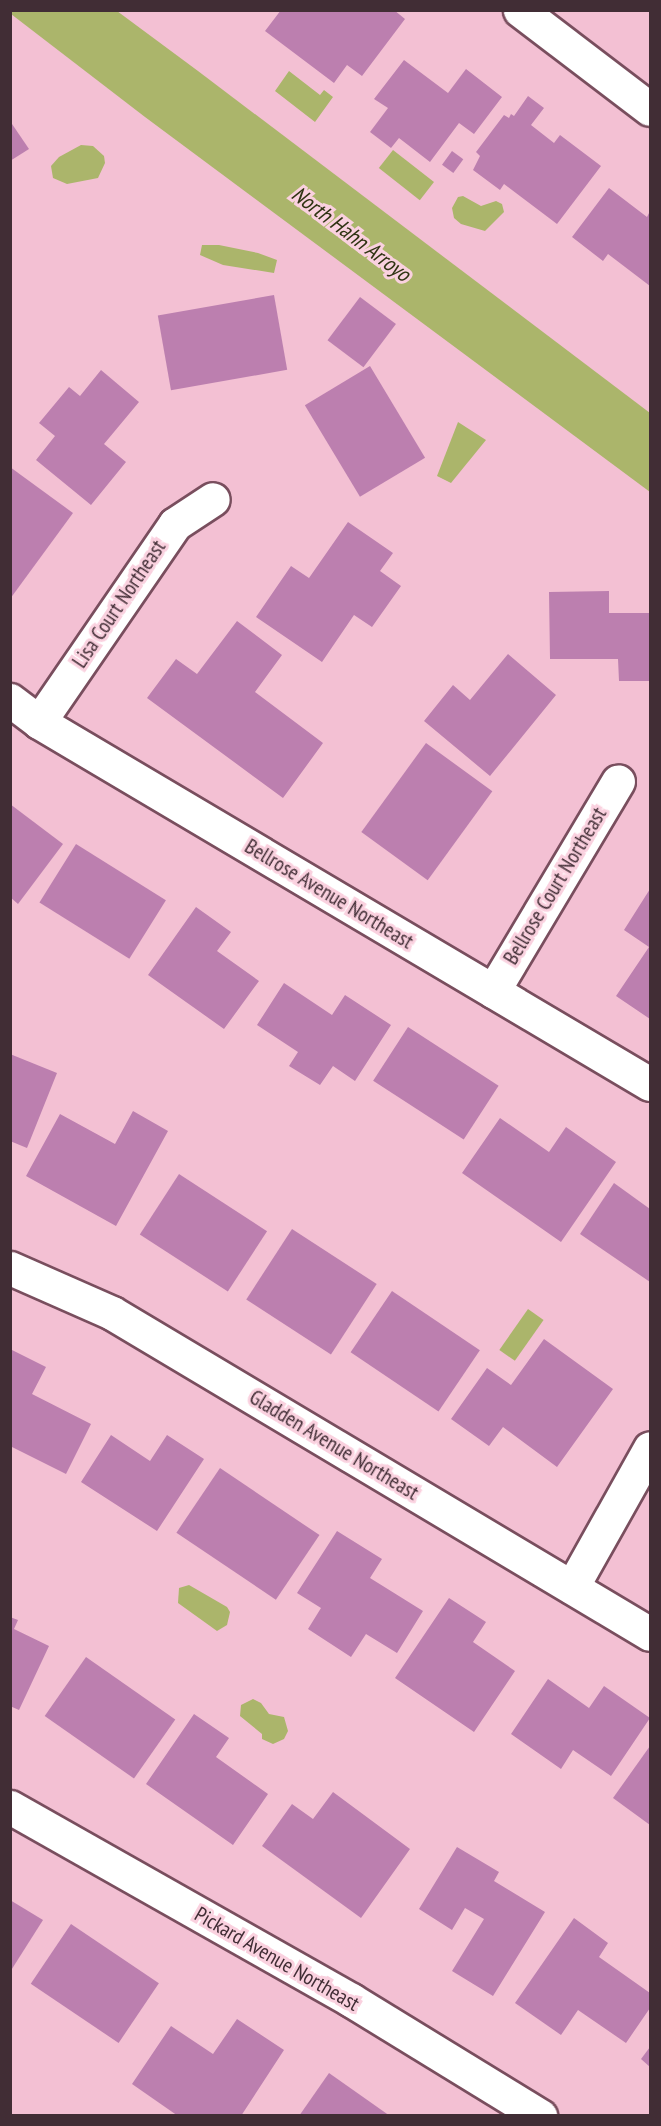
<!DOCTYPE html>
<style>
body{margin:0}
#map{position:relative;width:661px;height:2126px;overflow:hidden;background:#f3c0d3;font-family:"PT Sans Narrow",sans-serif}
div>[style]{position:absolute}
.water>*{inset:0;background:#abb56b;transform-origin:0 0}
.building>*{inset:0;background:#bc7faf;transform-origin:0 0}
.roads{filter:drop-shadow(2px 0 #794e5e) drop-shadow(-2px 0 #794e5e) drop-shadow(0 2px #794e5e) drop-shadow(0 -2px #794e5e)}
.minor>*{height:33px;margin:-16.5px;padding:0 16.5px;transform-origin:16.5px;border-radius:16.5px;background:#fff}
span{translate:-50% -50%;white-space:nowrap;text-align:center;line-height:1.15;-webkit-text-stroke:6px #fad1df;paint-order:stroke}
.street-label{font-size:21px;color:#412d35}
.water-label{font-size:22px;color:#303413;font-style:italic}
.frame{position:absolute;inset:0;border:12px solid #412d35;pointer-events:none}
</style>
<div id="map">
<div class="water">
<i style="clip-path:polygon(10px 11px,117px 11px,198px 71px,650px 413px,650px 492px,145px 117px,11px 14px)"></i>
<i style="clip-path:polygon(289px 71px,320px 95px,324px 90px,333px 97px,315px 122px,275px 91px)"></i>
<i style="clip-path:polygon(81px 145px,93px 146px,104px 156px,105px 163px,98px 178px,67px 184px,53px 178px,51px 166px,59px 157px)"></i>
<i style="left:393px;top:150px;width:52px;height:23px;rotate:38deg"></i>
<i style="clip-path:polygon(463px 196px,481px 206px,496px 201px,502px 204px,504px 212px,485px 231px,461px 224px,454px 218px,452px 208px,458px 197px)"></i>
<i style="clip-path:polygon(202px 245px,219px 245px,258px 253px,277px 260px,274px 273px,223px 265px,200px 255px)"></i>
<i style="clip-path:polygon(458px 422px,486px 440px,451px 483px,437px 476px)"></i>
<i style="left:528px;top:1309px;width:19px;height:50px;rotate:35deg"></i>
<i style="clip-path:polygon(189px 1585px,227px 1607px,230px 1612px,227px 1625px,217px 1631px,178px 1603px,179px 1588px)"></i>
<i style="clip-path:polygon(253px 1699px,261px 1703px,269px 1714px,284px 1717px,288px 1731px,284px 1739px,273px 1744px,262px 1739px,262px 1734px,240px 1716px,241px 1705px)"></i>
</div>
<div class="building">
<i style="clip-path:polygon(281px 10px,394px 10px,405px 19px,362px 76px,347px 65px,334px 83px,265px 31px)"></i>
<i style="clip-path:polygon(404px 60px,448px 93px,466px 69px,502px 97px,474px 134px,459px 123px,430px 162px,399px 138px,391px 148px,370px 132px,388px 108px,374px 99px)"></i>
<i style="clip-path:polygon(528px 96px,544px 108px,531px 125px,554px 143px,560px 135px,601px 166px,557px 224px,504px 184px,500px 190px,473px 170px,480px 156px,476px 152px,504px 115px,509px 118px,511px 114px,514px 116px)"></i>
<i style="clip-path:polygon(10px 121px,29px 149px,10px 161px)"></i>
<i style="left:452px;top:151px;width:14px;height:17px;rotate:36deg"></i>
<i style="clip-path:polygon(609px 188px,647px 217px,650px 211px,650px 286px,608px 254px,603px 261px,572px 237px)"></i>
<i style="left:274px;top:295px;width:76px;height:118px;rotate:80deg"></i>
<i style="left:360px;top:297px;width:45px;height:54px;rotate:37deg"></i>
<i style="left:370px;top:366px;width:107px;height:76px;rotate:59deg"></i>
<i style="clip-path:polygon(101px 370px,139px 402px,104px 444px,126px 462px,91px 505px,36px 460px,55px 436px,39px 423px,69px 387px,80px 396px)"></i>
<i style="clip-path:polygon(10px 467px,73px 513px,10px 599px)"></i>
<i style="clip-path:polygon(348px 522px,393px 553px,380px 571px,401px 586px,372px 627px,354px 615px,322px 662px,256px 617px,291px 566px,309px 578px)"></i>
<i style="clip-path:polygon(609px 591px,609px 613px,650px 613px,650px 681px,619px 681px,618px 659px,550px 659px,549px 592px)"></i>
<i style="clip-path:polygon(237px 621px,282px 655px,255px 692px,323px 743px,283px 798px,147px 698px,176px 659px,197px 674px)"></i>
<i style="clip-path:polygon(508px 654px,556px 695px,490px 776px,424px 721px,453px 685px,470px 700px)"></i>
<i style="left:426px;top:743px;width:82px;height:110px;rotate:36deg"></i>
<i style="clip-path:polygon(10px 804px,63px 844px,18px 904px,10px 897px)"></i>
<i style="left:76px;top:844px;width:106px;height:69px;rotate:32deg"></i>
<i style="clip-path:polygon(650px 889px,650px 1019px,616px 996px,649px 947px,624px 930px)"></i>
<i style="clip-path:polygon(196px 907px,231px 932px,217px 951px,259px 981px,224px 1029px,148px 975px)"></i>
<i style="clip-path:polygon(284px 983px,332px 1015px,345px 995px,391px 1025px,355px 1081px,333px 1066px,320px 1085px,289px 1066px,298px 1052px,257px 1025px)"></i>
<i style="left:408px;top:1027px;width:108px;height:64px;rotate:33deg"></i>
<i style="clip-path:polygon(10px 1054px,57px 1073px,27px 1148px,10px 1141px)"></i>
<i style="clip-path:polygon(133px 1111px,168px 1131px,116px 1226px,26px 1176px,60px 1114px,115px 1144px)"></i>
<i style="clip-path:polygon(500px 1118px,549px 1152px,566px 1127px,616px 1162px,561px 1242px,462px 1173px)"></i>
<i style="left:179px;top:1174px;width:105px;height:72px;rotate:33deg"></i>
<i style="clip-path:polygon(614px 1183px,650px 1209px,650px 1282px,580px 1234px)"></i>
<i style="left:292px;top:1229px;width:101px;height:84px;rotate:33deg"></i>
<i style="left:392px;top:1291px;width:106px;height:74px;rotate:34deg"></i>
<i style="clip-path:polygon(544px 1339px,613px 1389px,557px 1467px,503px 1427px,489px 1446px,451px 1419px,487px 1368px,511px 1385px)"></i>
<i style="clip-path:polygon(10px 1349px,46px 1367px,32px 1394px,91px 1424px,66px 1474px,10px 1446px)"></i>
<i style="clip-path:polygon(111px 1435px,150px 1461px,167px 1435px,204px 1459px,157px 1531px,81px 1482px)"></i>
<i style="left:220px;top:1468px;width:120px;height:78px;rotate:34deg"></i>
<i style="clip-path:polygon(337px 1531px,382px 1559px,370px 1578px,423px 1611px,397px 1653px,366px 1634px,351px 1657px,308px 1629px,321px 1608px,297px 1593px)"></i>
<i style="clip-path:polygon(449px 1598px,486px 1622px,473px 1642px,515px 1671px,474px 1732px,395px 1678px)"></i>
<i style="clip-path:polygon(10px 1617px,18px 1620px,14px 1629px,49px 1646px,19px 1710px,10px 1706px)"></i>
<i style="left:86px;top:1657px;width:109px;height:72px;rotate:35deg"></i>
<i style="clip-path:polygon(548px 1679px,589px 1708px,604px 1686px,650px 1718px,611px 1776px,573px 1750px,561px 1769px,511px 1734px)"></i>
<i style="clip-path:polygon(194px 1714px,229px 1738px,216px 1757px,268px 1794px,233px 1845px,146px 1784px)"></i>
<i style="clip-path:polygon(650px 1746px,650px 1825px,613px 1798px)"></i>
<i style="clip-path:polygon(333px 1792px,410px 1849px,361px 1918px,262px 1846px,292px 1804px,313px 1819px)"></i>
<i style="clip-path:polygon(457px 1847px,499px 1872px,494px 1881px,545px 1912px,493px 1996px,452px 1971px,484px 1919px,465px 1908px,452px 1930px,419px 1909px)"></i>
<i style="clip-path:polygon(10px 1900px,43px 1920px,10px 1972px)"></i>
<i style="clip-path:polygon(574px 1918px,608px 1943px,599px 1957px,650px 1993px,650px 2008px,626px 2043px,578px 2010px,561px 2035px,515px 2003px)"></i>
<i style="left:71px;top:1924px;width:106px;height:72px;rotate:34deg"></i>
<i style="clip-path:polygon(237px 2019px,284px 2050px,241px 2116px,178px 2116px,132px 2084px,171px 2026px,213px 2054px)"></i>
<i style="clip-path:polygon(650px 2047px,650px 2067px,641px 2059px)"></i>
<i style="clip-path:polygon(329px 2073px,390px 2116px,299px 2116px)"></i>
</div>
<div class="roads">
<div class="minor">
<i style="left:520px;top:10px;width:163px;rotate:37.3deg"></i>
<i style="left:10px;top:700px;width:36px;rotate:37deg"></i>
<i style="left:39px;top:722px;width:710px;rotate:30.65deg"></i>
<i style="left:39px;top:722px;width:240px;rotate:-55.5deg"></i>
<i style="left:175px;top:524px;width:45px;rotate:-33.3deg"></i>
<i style="left:493px;top:991px;width:244px;rotate:-59.2deg"></i>
<i style="left:10px;top:1268px;width:111px;rotate:23.8deg"></i>
<i style="left:112px;top:1313px;width:626px;rotate:30.82deg"></i>
<i style="left:572px;top:1587px;width:159px;rotate:-60.7deg"></i>
<i style="left:10px;top:1807px;width:392px;rotate:29.5deg"></i>
<i style="left:351px;top:2000px;width:222px;rotate:31.5deg"></i>
</div>
</div>
<div class="street-label">
<span style="left:119px;top:604px;rotate:-56deg">Lisa Court Northeast</span>
<span style="left:555px;top:886px;rotate:-59deg">Bellrose Court Northeast</span>
<span style="left:329px;top:894px;rotate:31deg">Bellrose Avenue Northeast</span>
<span style="left:334px;top:1445px;rotate:31deg">Gladden Avenue Northeast</span>
<span style="left:277px;top:1959px;rotate:30deg">Pickard Avenue Northeast</span>
</div>
<div class="water-label">
<span style="left:351px;top:234px;rotate:37deg">North Hahn Arroyo</span>
</div>
<div class="frame"></div>
</div>
